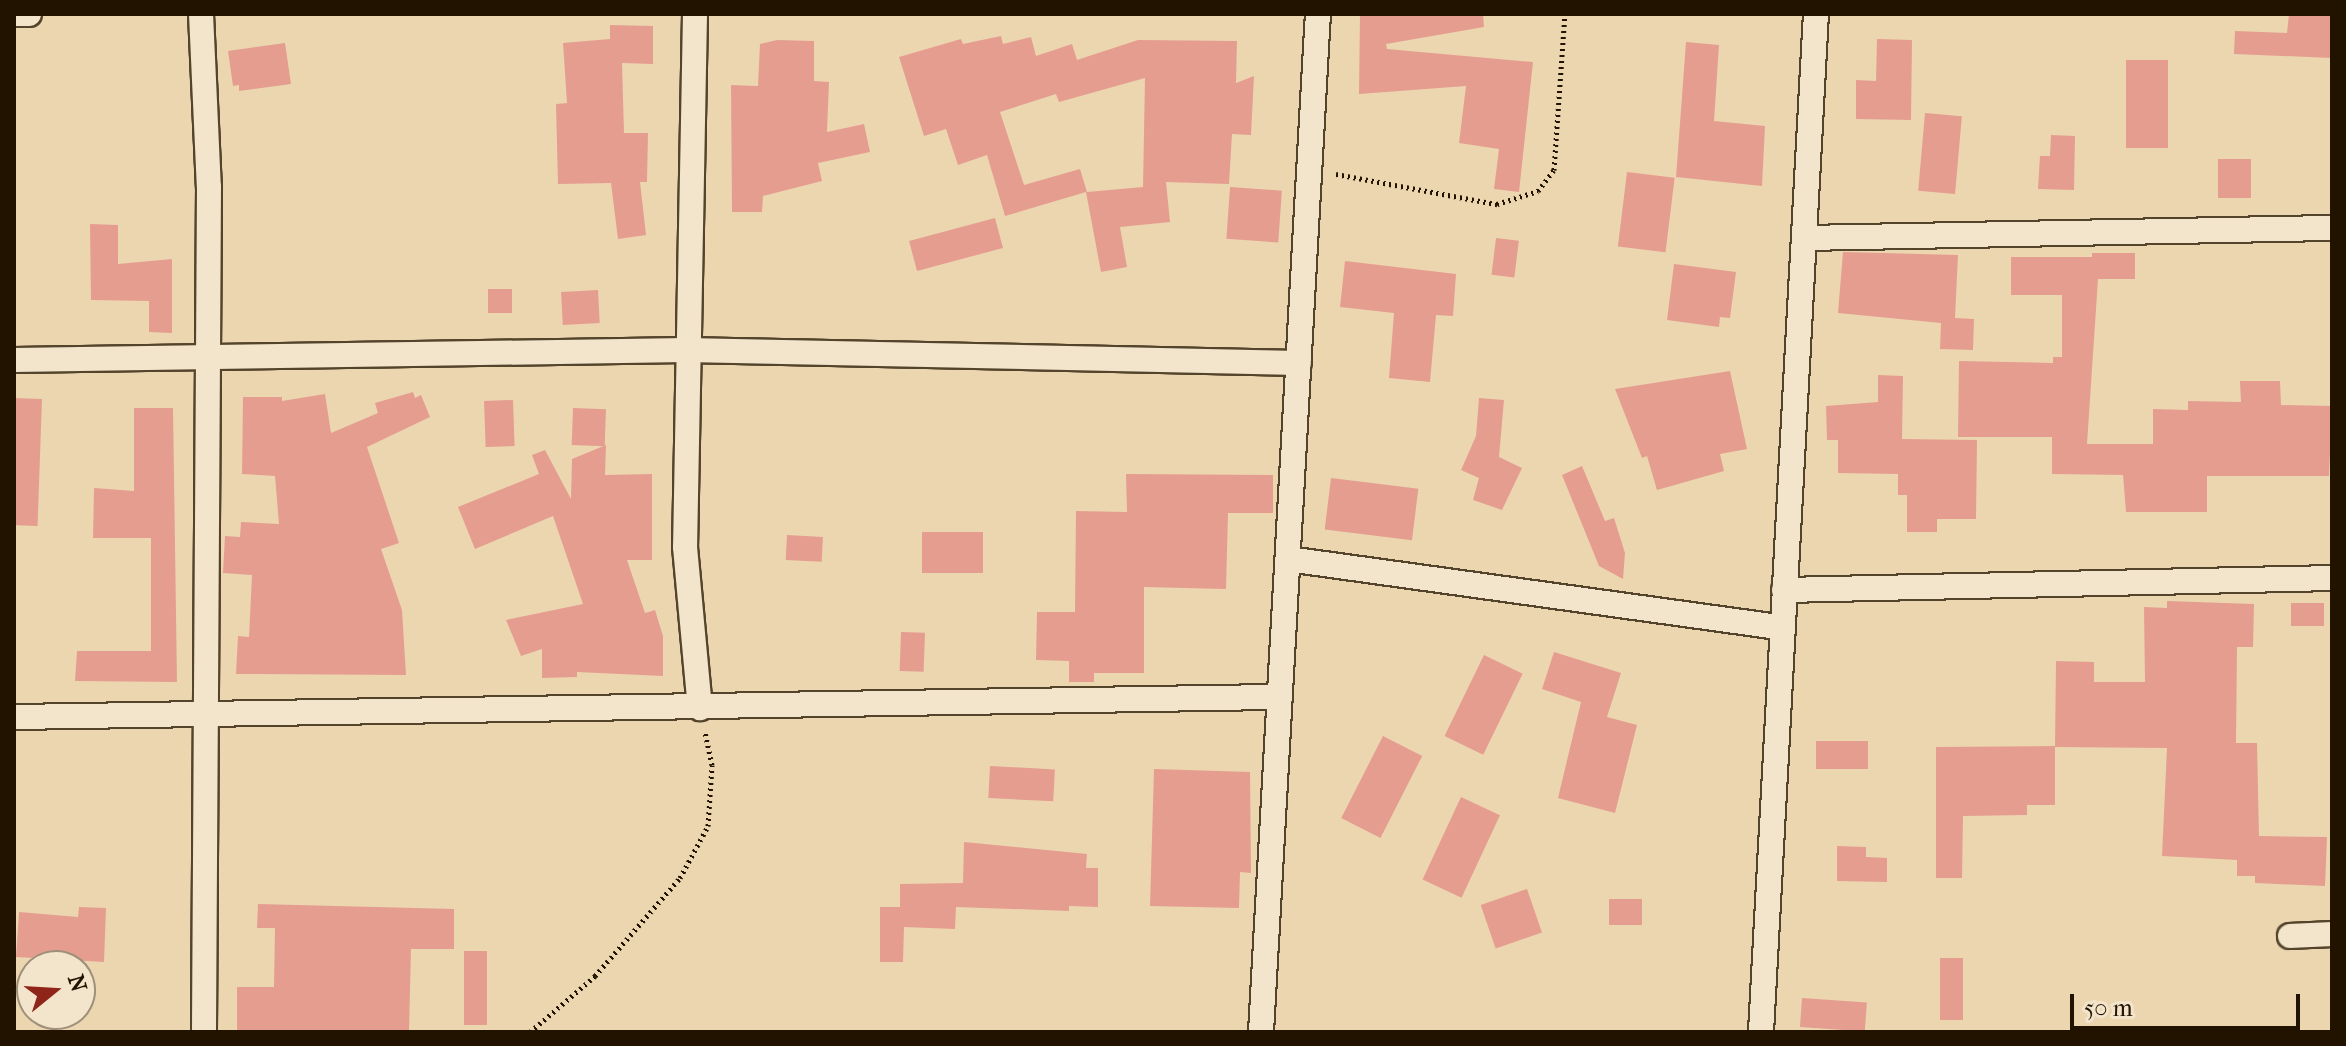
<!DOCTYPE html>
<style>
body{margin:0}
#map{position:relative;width:2346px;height:1046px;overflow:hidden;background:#ecd6b0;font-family:"IM FELL French Canon",serif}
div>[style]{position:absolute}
.building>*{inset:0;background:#e59d90;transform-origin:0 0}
.path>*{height:5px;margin-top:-2.5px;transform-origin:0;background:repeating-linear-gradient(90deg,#221300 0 2px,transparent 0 6px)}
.roads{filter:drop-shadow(2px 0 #54442c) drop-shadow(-2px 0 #54442c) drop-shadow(0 2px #54442c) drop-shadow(0 -2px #54442c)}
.minor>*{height:24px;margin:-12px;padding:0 12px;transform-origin:12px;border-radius:12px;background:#f3e4cc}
span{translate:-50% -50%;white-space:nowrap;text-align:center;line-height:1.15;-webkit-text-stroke:8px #f3e4cc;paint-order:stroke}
.frame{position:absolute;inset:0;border:16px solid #221300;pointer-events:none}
.north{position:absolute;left:16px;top:950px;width:80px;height:80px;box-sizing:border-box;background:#f3e4cc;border:2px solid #9f907a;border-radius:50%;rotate:72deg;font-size:22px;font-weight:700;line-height:32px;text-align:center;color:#221300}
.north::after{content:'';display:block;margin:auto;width:28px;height:36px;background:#8f2418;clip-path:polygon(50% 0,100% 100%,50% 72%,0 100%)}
.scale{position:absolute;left:2070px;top:994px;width:230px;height:36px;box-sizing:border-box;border:4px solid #221300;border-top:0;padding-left:10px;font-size:24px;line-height:28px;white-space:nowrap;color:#221300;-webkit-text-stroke:6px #f3e4cc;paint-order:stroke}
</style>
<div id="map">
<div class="building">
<i style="clip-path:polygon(1360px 14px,1483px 14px,1484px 27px,1386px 44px,1387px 49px,1533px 62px,1519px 192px,1494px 189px,1499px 149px,1459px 143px,1466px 86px,1359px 94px)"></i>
<i style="clip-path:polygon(2289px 14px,2330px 14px,2332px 58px,2234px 54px,2235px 31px,2287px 33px)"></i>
<i style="clip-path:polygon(610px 25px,653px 26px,653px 64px,622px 63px,624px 133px,648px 133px,647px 182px,640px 182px,646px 235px,618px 239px,611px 183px,558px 184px,556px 104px,567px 103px,563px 43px,610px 39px)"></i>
<i style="clip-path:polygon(evenodd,1001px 36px,1003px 44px,1031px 37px,1036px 56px,1072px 44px,1077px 60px,1138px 40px,1237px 41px,1236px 83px,1254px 76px,1251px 135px,1232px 134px,1229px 184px,1166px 182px,1170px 222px,1120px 227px,1127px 267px,1101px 272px,1086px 192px,1005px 216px,987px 155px,958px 165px,946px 129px,924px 136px,899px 57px,961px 39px,963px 44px,1001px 36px,1145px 78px,1143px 187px,1087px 192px,1080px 169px,1024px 185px,1000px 112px,1056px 94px,1059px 102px,1145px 78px)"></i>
<i style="clip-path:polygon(1877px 39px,1912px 40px,1911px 120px,1856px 119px,1856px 80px,1876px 81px)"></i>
<i style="clip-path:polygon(777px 40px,814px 41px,814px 81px,829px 82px,827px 132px,864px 124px,870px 152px,818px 163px,822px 181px,763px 196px,762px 212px,732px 212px,731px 85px,758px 86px,760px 44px)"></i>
<i style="clip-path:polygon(1686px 42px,1719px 45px,1714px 121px,1765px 126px,1762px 186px,1676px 177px)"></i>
<i style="clip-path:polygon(285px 43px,291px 84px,239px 91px,239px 85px,233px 86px,228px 51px)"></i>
<i style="left:2126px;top:60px;width:42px;height:88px"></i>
<i style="left:1925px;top:113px;width:37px;height:78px;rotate:5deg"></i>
<i style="clip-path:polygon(2051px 135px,2075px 136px,2074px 190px,2038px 189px,2040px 156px,2050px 156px)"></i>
<i style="left:2218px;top:159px;width:33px;height:39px"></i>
<i style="left:1627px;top:172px;width:48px;height:75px;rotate:7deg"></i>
<i style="left:1230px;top:187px;width:52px;height:52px;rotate:4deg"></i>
<i style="left:995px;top:218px;width:31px;height:89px;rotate:75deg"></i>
<i style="clip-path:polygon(90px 224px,118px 225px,118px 264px,172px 259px,172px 333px,149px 332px,149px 301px,91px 300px)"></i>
<i style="left:1496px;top:238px;width:23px;height:37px;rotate:7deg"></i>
<i style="clip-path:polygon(1843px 252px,1958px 255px,1955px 318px,1974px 319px,1973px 350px,1940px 349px,1941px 323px,1838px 313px)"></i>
<i style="clip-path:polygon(2092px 253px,2135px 253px,2135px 279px,2098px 279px,2087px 444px,2153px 444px,2153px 409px,2188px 410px,2188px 401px,2241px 402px,2240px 381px,2280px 381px,2281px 405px,2332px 406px,2329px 476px,2207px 476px,2207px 512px,2126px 512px,2123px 475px,2052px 474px,2052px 437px,1958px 437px,1959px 361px,2053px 363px,2053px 357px,2062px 357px,2062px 295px,2011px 295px,2011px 257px,2092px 257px)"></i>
<i style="clip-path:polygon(1345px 261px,1456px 274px,1453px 316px,1436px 315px,1430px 382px,1389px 378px,1394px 313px,1340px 307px)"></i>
<i style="clip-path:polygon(1674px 264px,1736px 272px,1730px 318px,1720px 317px,1719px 327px,1667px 320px)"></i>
<i style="left:488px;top:289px;width:24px;height:24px"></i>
<i style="left:598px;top:290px;width:33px;height:37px;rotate:87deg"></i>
<i style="clip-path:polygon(1730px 371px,1747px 449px,1720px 454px,1724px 471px,1657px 490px,1647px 456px,1642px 458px,1615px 389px)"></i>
<i style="clip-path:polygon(1878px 375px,1903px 376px,1902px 439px,1977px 440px,1976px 519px,1937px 519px,1937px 532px,1907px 532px,1907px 495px,1898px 495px,1898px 474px,1838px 473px,1838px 440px,1827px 440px,1826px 406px,1878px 402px)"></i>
<i style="clip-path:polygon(413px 392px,415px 398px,421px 395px,430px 417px,367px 447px,399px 543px,381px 549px,402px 610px,406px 675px,236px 674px,238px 636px,249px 637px,252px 575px,223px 573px,225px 536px,240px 537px,241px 522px,279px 524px,275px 476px,242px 474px,243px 397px,282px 397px,282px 401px,325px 394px,331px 433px,378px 413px,375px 403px)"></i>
<i style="left:14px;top:398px;width:28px;height:127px;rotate:2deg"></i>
<i style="clip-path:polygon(1479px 398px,1504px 400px,1499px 457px,1522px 468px,1502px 510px,1473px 500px,1479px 478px,1461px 470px,1476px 436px)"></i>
<i style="left:513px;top:400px;width:46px;height:29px;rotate:88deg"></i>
<i style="clip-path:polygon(134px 408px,173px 408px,177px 682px,75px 681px,77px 651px,151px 651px,151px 538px,93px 538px,94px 488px,134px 491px)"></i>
<i style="left:573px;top:408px;width:33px;height:37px;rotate:2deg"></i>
<i style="clip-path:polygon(606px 445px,605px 475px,652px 474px,652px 560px,627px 560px,645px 613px,655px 610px,663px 636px,663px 676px,577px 672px,577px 677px,542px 678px,542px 649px,521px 656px,506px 620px,583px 604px,553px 516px,475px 549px,458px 507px,539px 474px,532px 455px,545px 450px,571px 499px,572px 459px)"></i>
<i style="clip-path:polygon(1582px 466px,1605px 521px,1614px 518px,1625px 553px,1623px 579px,1599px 566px,1562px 475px)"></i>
<i style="clip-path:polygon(1126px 474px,1273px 475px,1273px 513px,1228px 513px,1226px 589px,1144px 587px,1144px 673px,1094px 673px,1094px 682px,1069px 682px,1069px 661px,1036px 660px,1037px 612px,1075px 612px,1076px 511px,1127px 512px)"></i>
<i style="left:1331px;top:478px;width:88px;height:52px;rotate:7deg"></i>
<i style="left:922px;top:532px;width:61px;height:41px"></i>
<i style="left:787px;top:535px;width:36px;height:25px;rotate:3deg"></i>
<i style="clip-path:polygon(2167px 601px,2254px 604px,2253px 647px,2237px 647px,2236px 743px,2257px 743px,2259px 836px,2327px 837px,2325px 886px,2255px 883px,2255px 876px,2237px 876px,2237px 860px,2162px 856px,2167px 748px,2055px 747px,2056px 661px,2094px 662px,2094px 682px,2145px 682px,2144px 607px,2167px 608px)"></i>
<i style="left:2291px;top:603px;width:33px;height:23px"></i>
<i style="left:901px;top:632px;width:24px;height:39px;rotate:2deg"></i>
<i style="clip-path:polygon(1554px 652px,1621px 673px,1607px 717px,1637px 725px,1615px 813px,1558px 798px,1581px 702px,1542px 689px)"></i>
<i style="left:1484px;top:655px;width:43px;height:90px;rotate:26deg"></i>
<i style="left:1383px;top:736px;width:44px;height:92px;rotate:27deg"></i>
<i style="left:1816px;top:741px;width:52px;height:28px"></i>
<i style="clip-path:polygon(2055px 746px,2055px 805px,2027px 805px,2027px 815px,1963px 816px,1962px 878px,1936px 878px,1936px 747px)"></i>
<i style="left:990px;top:766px;width:65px;height:32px;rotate:3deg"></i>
<i style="clip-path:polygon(1154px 769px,1250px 772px,1251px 873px,1240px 872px,1239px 908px,1150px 906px)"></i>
<i style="left:1461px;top:797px;width:43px;height:91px;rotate:25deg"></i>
<i style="clip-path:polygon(964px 842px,1087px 854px,1086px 868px,1098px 868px,1098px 907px,1069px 906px,1069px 911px,956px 907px,955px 929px,904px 927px,903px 962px,880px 962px,880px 907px,900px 907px,900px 884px,963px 883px)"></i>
<i style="clip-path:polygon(1837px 846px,1866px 847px,1866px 857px,1887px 858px,1887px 882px,1837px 881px)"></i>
<i style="left:1527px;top:889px;width:46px;height:49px;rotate:71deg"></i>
<i style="left:1609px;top:899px;width:33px;height:26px"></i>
<i style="clip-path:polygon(258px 904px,454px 909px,454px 949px,411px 949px,409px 1032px,237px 1032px,237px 987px,274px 987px,275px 928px,257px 928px)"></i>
<i style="clip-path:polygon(79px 907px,106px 908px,104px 962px,16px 957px,19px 912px,78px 917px)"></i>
<i style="left:464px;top:951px;width:23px;height:74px"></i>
<i style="left:1940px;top:958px;width:23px;height:62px"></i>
<i style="left:1802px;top:998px;width:65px;height:29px;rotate:4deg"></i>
</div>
<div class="path">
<i style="left:1336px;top:174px;width:164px;rotate:10.6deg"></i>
<i style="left:1497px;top:204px;width:43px;rotate:-17.6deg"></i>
<i style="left:1538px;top:191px;width:26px;rotate:-53deg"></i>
<i style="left:1554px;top:170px;width:156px;rotate:-86deg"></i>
<i style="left:530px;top:1032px;width:86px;rotate:-40.7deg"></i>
<i style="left:595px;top:976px;width:130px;rotate:-49.1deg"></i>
<i style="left:680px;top:878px;width:59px;rotate:-61.7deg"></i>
<i style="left:708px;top:826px;width:61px;rotate:-86.2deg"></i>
<i style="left:712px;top:765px;width:35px;rotate:-102deg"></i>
</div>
<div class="roads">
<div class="minor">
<i style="left:14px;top:14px;width:15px"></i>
<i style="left:201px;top:14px;width:173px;rotate:87.4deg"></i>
<i style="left:209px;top:187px;width:845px;rotate:90.34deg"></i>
<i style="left:695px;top:14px;width:533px;rotate:91.07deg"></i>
<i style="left:685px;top:547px;width:162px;rotate:84.7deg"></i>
<i style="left:1804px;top:238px;width:528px;rotate:-1.09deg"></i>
<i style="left:14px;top:360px;width:672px;rotate:-0.85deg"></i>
<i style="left:686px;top:350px;width:613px;rotate:1.21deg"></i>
<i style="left:1288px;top:559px;width:496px;rotate:7.9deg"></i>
<i style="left:1784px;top:590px;width:548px;rotate:-1.25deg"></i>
<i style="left:14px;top:717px;width:1266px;rotate:-0.91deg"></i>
<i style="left:2290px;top:936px;width:42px;rotate:-2.7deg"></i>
<i style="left:1261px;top:1032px;width:1020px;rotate:-86.8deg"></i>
<i style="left:1761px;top:1032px;width:1019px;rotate:-86.91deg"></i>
</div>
</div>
<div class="frame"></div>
<div class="north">N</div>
<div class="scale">50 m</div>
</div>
